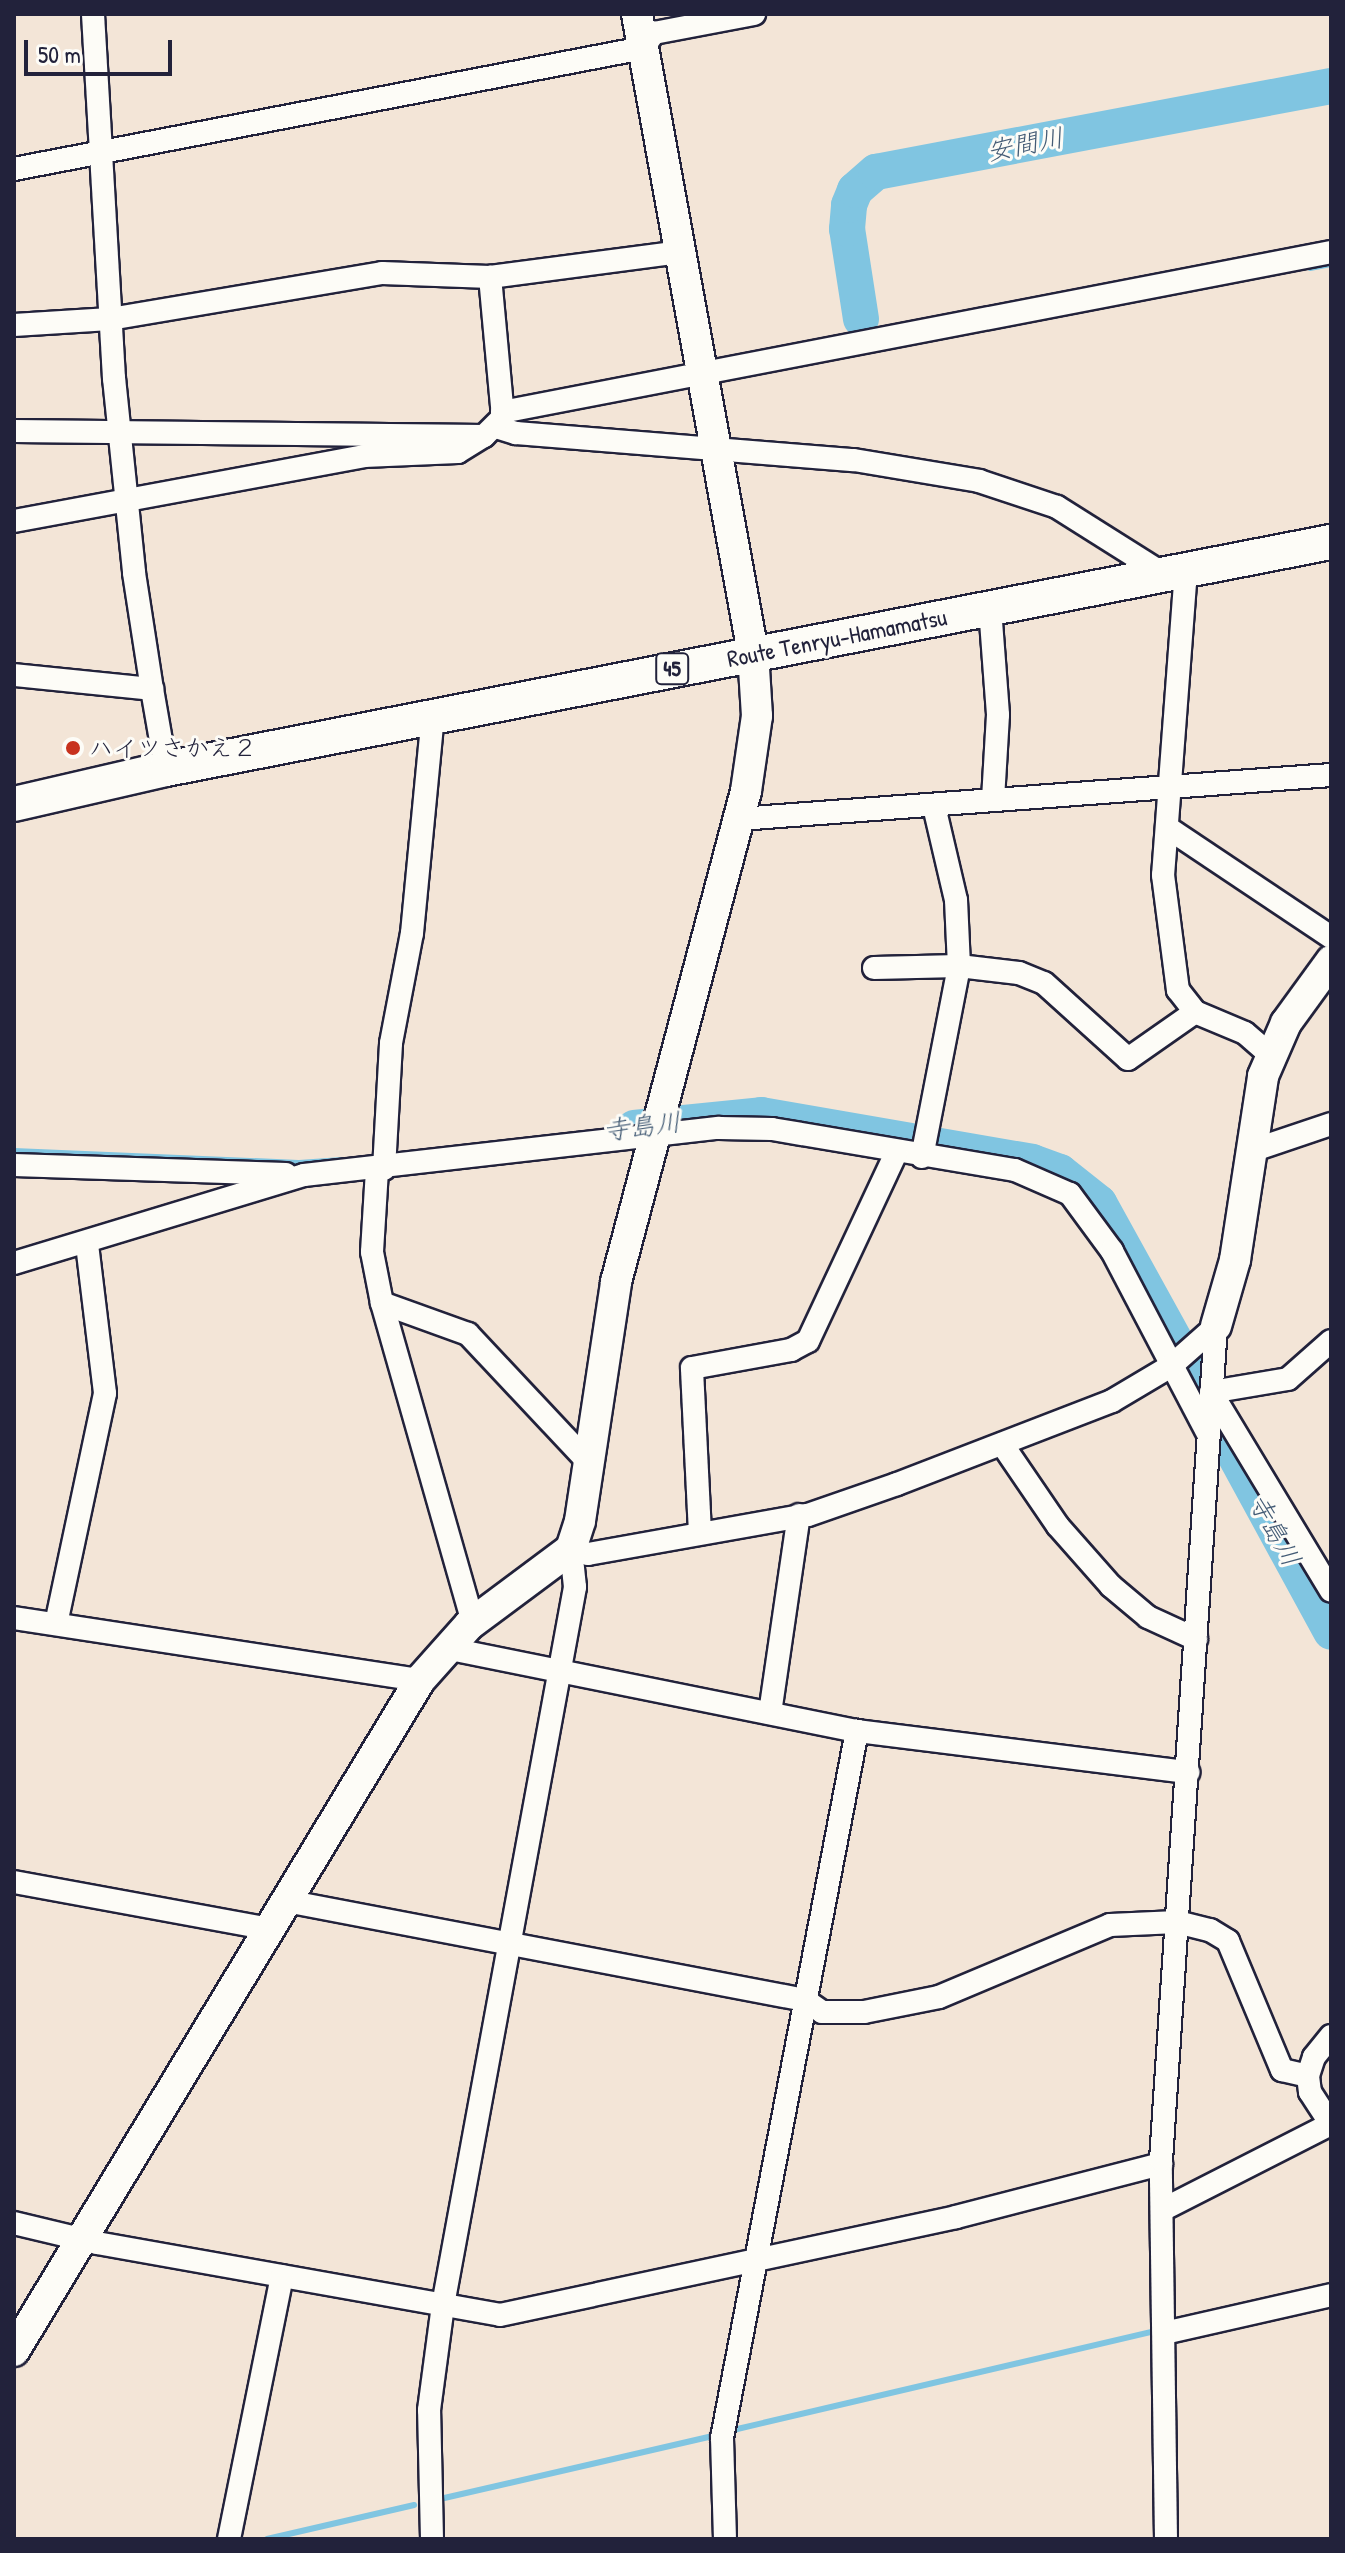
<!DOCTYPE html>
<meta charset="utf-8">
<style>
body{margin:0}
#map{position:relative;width:1345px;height:2553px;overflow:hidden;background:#f3e5d7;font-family:"Patrick Hand","Klee One",sans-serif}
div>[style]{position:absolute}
.stream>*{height:6px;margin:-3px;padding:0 3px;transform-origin:3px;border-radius:3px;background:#80c5e1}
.river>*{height:36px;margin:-18px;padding:0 18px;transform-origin:18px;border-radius:18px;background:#80c5e1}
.roads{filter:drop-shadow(2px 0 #22223b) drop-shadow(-2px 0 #22223b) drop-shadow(0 2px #22223b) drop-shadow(0 -2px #22223b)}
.street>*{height:22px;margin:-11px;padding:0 11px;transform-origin:11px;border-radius:11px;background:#fdfcf7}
.secondary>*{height:30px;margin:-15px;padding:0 15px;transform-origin:15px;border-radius:15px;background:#fdfcf7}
.primary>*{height:34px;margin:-17px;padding:0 17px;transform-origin:17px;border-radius:17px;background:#fdfcf7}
.dots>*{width:22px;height:22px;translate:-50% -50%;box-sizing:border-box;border:4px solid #fdfcf7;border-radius:50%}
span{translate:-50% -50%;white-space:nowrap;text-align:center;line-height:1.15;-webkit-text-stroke:6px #fdfcf7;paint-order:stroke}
.shield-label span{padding:2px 6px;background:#fdfcf7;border:2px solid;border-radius:6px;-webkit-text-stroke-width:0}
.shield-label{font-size:22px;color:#22223b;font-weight:700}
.street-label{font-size:24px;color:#22223b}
.poi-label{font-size:24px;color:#22223b}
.left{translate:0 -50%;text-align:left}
.water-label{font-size:26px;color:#435b75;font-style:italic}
.frame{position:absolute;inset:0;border:16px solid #22223b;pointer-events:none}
.scale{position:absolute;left:24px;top:40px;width:148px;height:36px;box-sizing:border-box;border:4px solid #22223b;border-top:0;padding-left:10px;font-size:24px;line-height:28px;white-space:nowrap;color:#22223b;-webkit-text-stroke:6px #fdfcf7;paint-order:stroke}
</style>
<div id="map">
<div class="stream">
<i style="left:1310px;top:268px;width:21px;rotate:-11deg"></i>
<i style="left:14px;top:1151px;width:285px;rotate:2.4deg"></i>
<i style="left:299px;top:1163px;width:43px;rotate:-4deg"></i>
<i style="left:733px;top:2430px;width:432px;rotate:-13.2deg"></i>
<i style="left:440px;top:2499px;width:280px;rotate:-13deg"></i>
<i style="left:267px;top:2539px;width:151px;rotate:-13deg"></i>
</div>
<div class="river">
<i style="left:861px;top:319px;width:91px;rotate:-98.8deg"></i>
<i style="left:847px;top:229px;width:24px;rotate:-85deg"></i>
<i style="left:849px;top:205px;width:16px;rotate:-68deg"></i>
<i style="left:855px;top:190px;width:28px;rotate:-41deg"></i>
<i style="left:876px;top:172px;width:463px;rotate:-10.7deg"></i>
<i style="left:634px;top:1128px;width:128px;rotate:-5.8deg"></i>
<i style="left:761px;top:1115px;width:275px;rotate:9.8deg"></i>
<i style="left:1032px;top:1162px;width:30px;rotate:20deg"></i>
<i style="left:1060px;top:1172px;width:50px;rotate:38.5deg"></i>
<i style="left:1099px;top:1203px;width:155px;rotate:61.1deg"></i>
<i style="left:1190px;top:1371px;width:27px;rotate:62deg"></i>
<i style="left:1220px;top:1428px;width:232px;rotate:61.4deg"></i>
</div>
<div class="roads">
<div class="street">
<i style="left:93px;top:14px;width:365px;rotate:86.7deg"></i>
<i style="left:114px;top:378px;width:196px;rotate:84.1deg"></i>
<i style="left:134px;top:573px;width:117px;rotate:81.2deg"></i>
<i style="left:14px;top:169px;width:641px;rotate:-10.89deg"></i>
<i style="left:643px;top:48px;width:19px;rotate:-54deg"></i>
<i style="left:654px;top:33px;width:102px;rotate:-10.8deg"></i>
<i style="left:14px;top:325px;width:96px;rotate:-3.6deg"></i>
<i style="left:110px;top:319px;width:276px;rotate:-9.6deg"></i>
<i style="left:382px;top:273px;width:108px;rotate:2.1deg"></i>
<i style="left:490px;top:277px;width:193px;rotate:-7.5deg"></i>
<i style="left:502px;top:412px;width:844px;rotate:-10.92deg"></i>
<i style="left:496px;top:427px;width:21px;rotate:17deg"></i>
<i style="left:516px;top:433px;width:339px;rotate:4.6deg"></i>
<i style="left:854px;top:460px;width:127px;rotate:9.5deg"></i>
<i style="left:979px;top:481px;width:82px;rotate:18.4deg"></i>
<i style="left:1057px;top:507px;width:128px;rotate:32.2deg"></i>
<i style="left:14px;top:431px;width:470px;rotate:0.6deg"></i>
<i style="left:484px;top:436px;width:27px;rotate:-45deg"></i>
<i style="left:503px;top:417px;width:141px;rotate:-95.3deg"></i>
<i style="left:14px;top:521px;width:356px;rotate:-10.5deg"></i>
<i style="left:364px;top:456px;width:94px;rotate:-2.4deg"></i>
<i style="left:458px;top:452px;width:31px;rotate:-32deg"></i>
<i style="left:1186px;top:570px;width:306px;rotate:94.3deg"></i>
<i style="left:1163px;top:875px;width:116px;rotate:82.6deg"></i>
<i style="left:1178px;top:990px;width:28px;rotate:52deg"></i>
<i style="left:1195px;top:1012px;width:54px;rotate:22.8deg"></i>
<i style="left:1245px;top:1033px;width:33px;rotate:41deg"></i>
<i style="left:990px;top:608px;width:107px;rotate:85.7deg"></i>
<i style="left:998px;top:715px;width:85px;rotate:93.4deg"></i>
<i style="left:14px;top:675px;width:139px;rotate:5.8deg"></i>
<i style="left:152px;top:689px;width:81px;rotate:80.1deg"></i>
<i style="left:739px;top:819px;width:594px;rotate:-4.25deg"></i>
<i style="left:1168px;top:828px;width:196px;rotate:33.8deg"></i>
<i style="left:874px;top:968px;width:85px;rotate:-1.3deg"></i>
<i style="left:959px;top:966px;width:60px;rotate:6.7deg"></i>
<i style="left:1019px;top:973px;width:27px;rotate:22deg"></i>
<i style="left:1044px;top:983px;width:113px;rotate:42.1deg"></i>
<i style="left:1128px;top:1059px;width:82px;rotate:-35deg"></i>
<i style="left:1251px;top:1151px;width:84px;rotate:-18.6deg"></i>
<i style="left:922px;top:1157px;width:195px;rotate:-79deg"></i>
<i style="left:959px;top:966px;width:66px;rotate:-92.6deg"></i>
<i style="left:956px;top:900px;width:97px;rotate:-103.2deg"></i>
<i style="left:14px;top:1165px;width:272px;rotate:1.9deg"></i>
<i style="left:384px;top:1169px;width:126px;rotate:-86.8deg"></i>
<i style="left:391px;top:1043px;width:112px;rotate:-79.2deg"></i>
<i style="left:412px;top:933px;width:218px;rotate:-84.5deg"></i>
<i style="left:377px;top:1170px;width:82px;rotate:93.5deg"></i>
<i style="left:372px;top:1252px;width:52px;rotate:78.9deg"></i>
<i style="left:382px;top:1303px;width:91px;rotate:19.8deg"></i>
<i style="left:468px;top:1334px;width:178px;rotate:46.8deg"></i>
<i style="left:14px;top:1263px;width:303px;rotate:-16.9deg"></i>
<i style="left:304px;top:1175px;width:418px;rotate:-6.5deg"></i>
<i style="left:719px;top:1128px;width:53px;rotate:1.1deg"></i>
<i style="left:772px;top:1129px;width:246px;rotate:9.6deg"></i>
<i style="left:1015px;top:1170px;width:60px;rotate:23.6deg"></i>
<i style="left:1070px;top:1194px;width:71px;rotate:53.6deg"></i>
<i style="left:1112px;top:1251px;width:207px;rotate:62.3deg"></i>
<i style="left:382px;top:1303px;width:332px;rotate:74.1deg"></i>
<i style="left:1331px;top:1341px;width:57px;rotate:138.5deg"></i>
<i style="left:1288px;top:1379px;width:78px;rotate:170.4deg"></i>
<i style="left:1211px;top:1392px;width:232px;rotate:58.9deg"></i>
<i style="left:1002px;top:1444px;width:99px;rotate:55.7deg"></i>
<i style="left:1058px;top:1526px;width:80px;rotate:48.5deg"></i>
<i style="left:1111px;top:1586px;width:48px;rotate:40deg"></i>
<i style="left:1148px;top:1617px;width:53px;rotate:24.6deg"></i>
<i style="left:700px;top:1533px;width:165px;rotate:-92.8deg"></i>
<i style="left:692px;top:1368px;width:101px;rotate:-10.3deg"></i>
<i style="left:791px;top:1350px;width:19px;rotate:-28deg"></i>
<i style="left:808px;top:1341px;width:208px;rotate:-64.9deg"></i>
<i style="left:14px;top:1618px;width:411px;rotate:8.7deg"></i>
<i style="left:56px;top:1624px;width:236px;rotate:-78deg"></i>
<i style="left:105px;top:1393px;width:150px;rotate:-96.9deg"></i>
<i style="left:450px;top:1649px;width:415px;rotate:11.4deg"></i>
<i style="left:857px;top:1731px;width:334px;rotate:7.1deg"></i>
<i style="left:770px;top:1713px;width:200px;rotate:-81.7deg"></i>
<i style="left:14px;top:1882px;width:259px;rotate:10.4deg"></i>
<i style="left:286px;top:1901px;width:528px;rotate:10.8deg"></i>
<i style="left:805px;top:2000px;width:21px;rotate:35deg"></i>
<i style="left:822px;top:2012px;width:42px"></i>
<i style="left:864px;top:2012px;width:76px;rotate:-11.3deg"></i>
<i style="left:939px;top:1997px;width:186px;rotate:-22.8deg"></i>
<i style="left:1110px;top:1925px;width:67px;rotate:-2.6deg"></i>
<i style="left:1177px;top:1922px;width:34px;rotate:14deg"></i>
<i style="left:1210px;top:1930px;width:21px;rotate:31deg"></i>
<i style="left:1228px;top:1941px;width:140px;rotate:67.3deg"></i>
<i style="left:1282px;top:2070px;width:27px;rotate:13deg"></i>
<i style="left:1331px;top:2036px;width:27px;rotate:129deg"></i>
<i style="left:1314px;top:2057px;width:20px;rotate:108deg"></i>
<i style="left:1308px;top:2076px;width:16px;rotate:83deg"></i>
<i style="left:1310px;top:2092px;width:38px;rotate:57deg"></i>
<i style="left:1162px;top:2210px;width:190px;rotate:-27deg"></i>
<i style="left:14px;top:2223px;width:85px;rotate:13.5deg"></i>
<i style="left:97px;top:2243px;width:409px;rotate:10.1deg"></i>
<i style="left:500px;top:2315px;width:466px;rotate:-12.1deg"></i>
<i style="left:956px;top:2217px;width:212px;rotate:-14.5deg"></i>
<i style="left:1164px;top:2333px;width:171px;rotate:-12.8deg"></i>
<i style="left:229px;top:2539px;width:268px;rotate:-78.6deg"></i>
<i style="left:432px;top:2539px;width:129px;rotate:-91.3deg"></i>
<i style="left:429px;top:2410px;width:106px;rotate:-82.4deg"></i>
<i style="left:443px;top:2305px;width:730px;rotate:-79.58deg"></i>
<i style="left:575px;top:1587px;width:38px;rotate:-96deg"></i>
<i style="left:571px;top:1549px;width:18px;rotate:16deg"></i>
<i style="left:588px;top:1554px;width:223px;rotate:-10.1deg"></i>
<i style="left:808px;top:1515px;width:94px;rotate:-19.2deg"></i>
<i style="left:897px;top:1484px;width:230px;rotate:-21.1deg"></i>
<i style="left:1112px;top:1401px;width:69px;rotate:-30.7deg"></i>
<i style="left:1171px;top:1366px;width:60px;rotate:-41.6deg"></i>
<i style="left:725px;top:2539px;width:101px;rotate:-91.7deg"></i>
<i style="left:722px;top:2438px;width:720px;rotate:-79.19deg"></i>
<i style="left:1166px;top:2539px;width:379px;rotate:-90.8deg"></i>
<i style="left:1161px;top:2160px;width:836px;rotate:-86.23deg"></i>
</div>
<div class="secondary">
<i style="left:1216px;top:1326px;width:69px;rotate:-73.9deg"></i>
<i style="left:1235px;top:1260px;width:186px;rotate:-81.3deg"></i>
<i style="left:1263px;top:1076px;width:58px;rotate:-66.5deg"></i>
<i style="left:1286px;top:1023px;width:77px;rotate:-54deg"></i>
<i style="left:14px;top:2351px;width:784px;rotate:-58.82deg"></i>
<i style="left:420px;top:1680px;width:74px;rotate:-48.3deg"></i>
<i style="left:469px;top:1625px;width:127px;rotate:-36.7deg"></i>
<i style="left:571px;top:1549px;width:29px;rotate:-72deg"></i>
<i style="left:580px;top:1521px;width:242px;rotate:-81.4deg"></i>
<i style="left:616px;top:1282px;width:508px;rotate:-75.17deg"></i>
<i style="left:746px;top:791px;width:76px;rotate:-81.7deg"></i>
<i style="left:757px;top:716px;width:63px;rotate:-93.6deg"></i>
<i style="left:753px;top:653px;width:649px;rotate:-100.29deg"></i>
</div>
<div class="primary">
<i style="left:14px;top:804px;width:156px;rotate:-13deg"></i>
<i style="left:166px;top:769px;width:1187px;rotate:-11.03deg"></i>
</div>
</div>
<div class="dots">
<i style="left:73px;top:748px;background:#c8321e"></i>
</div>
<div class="shield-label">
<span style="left:672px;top:669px">45</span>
</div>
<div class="street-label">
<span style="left:837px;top:638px;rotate:-11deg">Route Tenryu-Hamamatsu</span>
</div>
<div class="poi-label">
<span class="left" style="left:89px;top:748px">ハイツさかえ２</span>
</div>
<div class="water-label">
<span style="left:1025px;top:144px;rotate:-11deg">安間川</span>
<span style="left:642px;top:1126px;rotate:-7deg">寺島川</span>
<span style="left:1275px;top:1530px;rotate:61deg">寺島川</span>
</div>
<div class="frame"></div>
<div class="scale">50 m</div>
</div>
